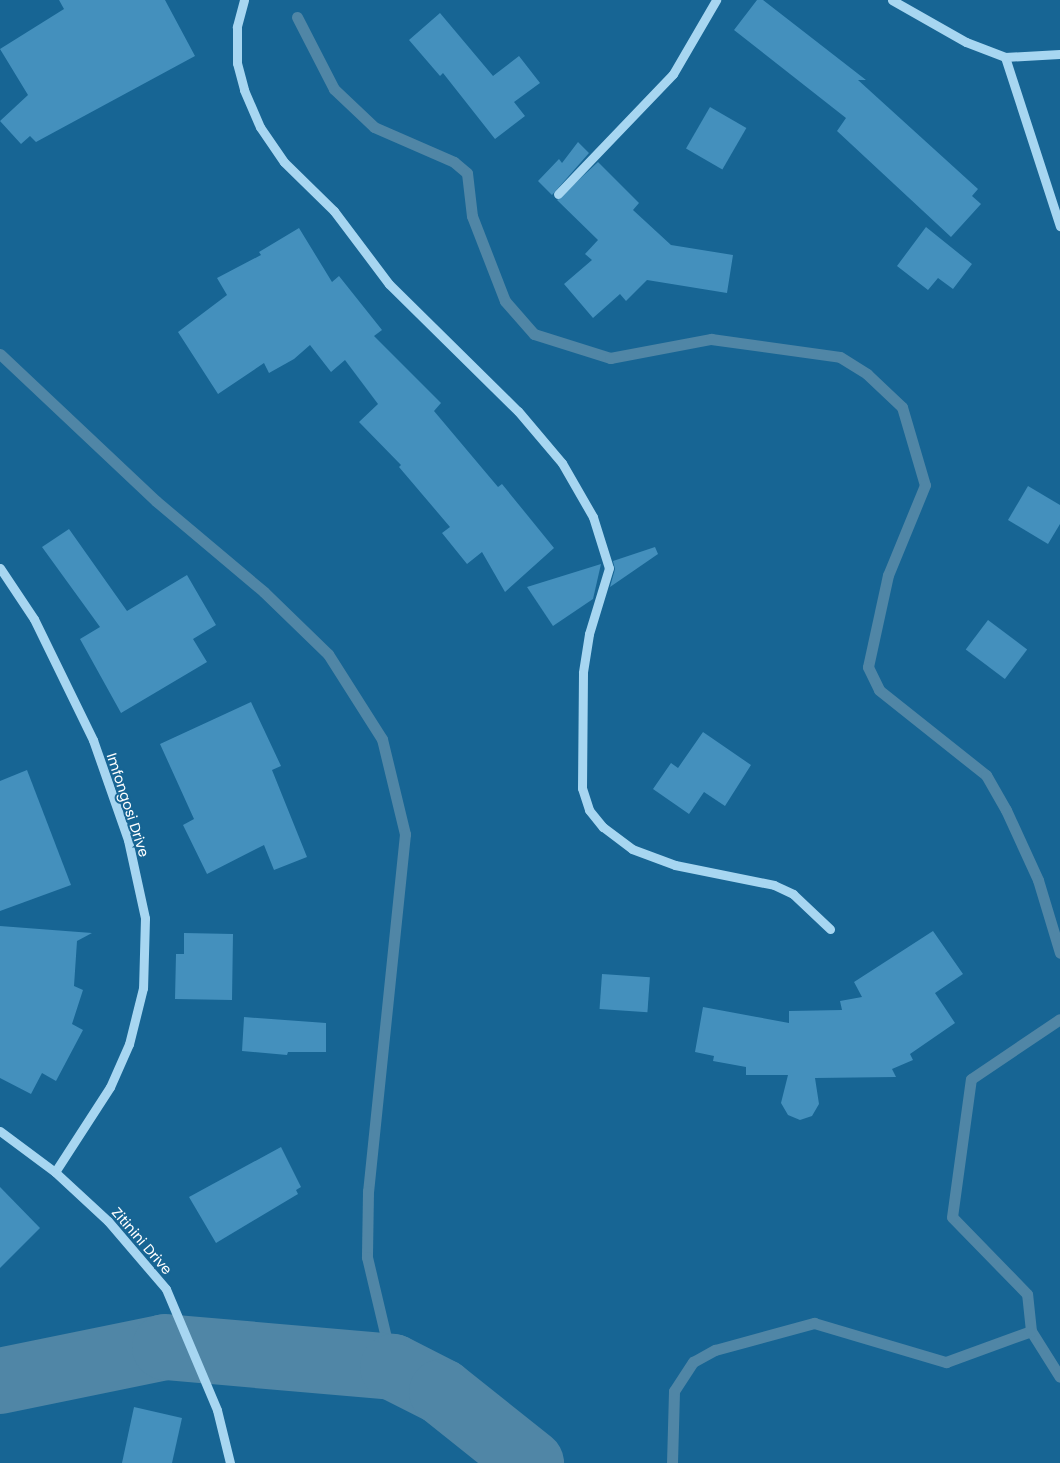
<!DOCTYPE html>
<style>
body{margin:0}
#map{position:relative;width:1060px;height:1463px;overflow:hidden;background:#176594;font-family:Poppins,sans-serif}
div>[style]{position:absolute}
.stream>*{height:11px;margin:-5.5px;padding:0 5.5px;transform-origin:5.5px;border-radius:5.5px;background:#5086a6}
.river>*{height:66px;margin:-33px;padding:0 33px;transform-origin:33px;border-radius:33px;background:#5086a6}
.building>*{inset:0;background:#4490bd;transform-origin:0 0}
.minor>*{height:9px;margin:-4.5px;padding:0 4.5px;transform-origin:4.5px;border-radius:4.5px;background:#a7d6f1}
span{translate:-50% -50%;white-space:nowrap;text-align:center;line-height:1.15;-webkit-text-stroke:4px #176594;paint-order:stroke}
.street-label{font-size:14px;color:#fff}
</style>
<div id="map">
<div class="stream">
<i style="left:297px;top:17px;width:81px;rotate:62.8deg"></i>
<i style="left:334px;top:89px;width:55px;rotate:43.5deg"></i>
<i style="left:374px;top:127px;width:87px;rotate:23.6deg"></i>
<i style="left:454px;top:162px;width:17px;rotate:40deg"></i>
<i style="left:467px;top:173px;width:43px;rotate:83.4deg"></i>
<i style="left:472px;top:216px;width:91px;rotate:68.8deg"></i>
<i style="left:505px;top:301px;width:44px;rotate:48.7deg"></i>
<i style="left:534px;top:334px;width:80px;rotate:17.5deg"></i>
<i style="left:610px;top:358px;width:103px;rotate:-10.7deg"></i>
<i style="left:711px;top:339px;width:130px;rotate:7.9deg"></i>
<i style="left:840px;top:357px;width:32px;rotate:32deg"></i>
<i style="left:867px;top:374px;width:48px;rotate:43.3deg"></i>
<i style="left:902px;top:407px;width:81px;rotate:73.6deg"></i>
<i style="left:925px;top:485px;width:97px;rotate:112.3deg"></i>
<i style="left:888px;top:575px;width:94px;rotate:102.3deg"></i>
<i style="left:868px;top:667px;width:25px;rotate:64deg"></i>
<i style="left:879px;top:690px;width:137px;rotate:38.5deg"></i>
<i style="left:986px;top:775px;width:40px;rotate:60.3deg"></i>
<i style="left:1006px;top:810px;width:77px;rotate:65.4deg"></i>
<i style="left:1038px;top:880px;width:76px;rotate:73.2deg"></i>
<i style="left:0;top:354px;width:214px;rotate:43.3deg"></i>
<i style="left:156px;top:501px;width:141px;rotate:40.1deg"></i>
<i style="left:264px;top:592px;width:89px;rotate:44.1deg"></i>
<i style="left:328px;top:654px;width:101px;rotate:57.6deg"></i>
<i style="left:382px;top:739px;width:98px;rotate:76.4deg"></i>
<i style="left:405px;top:834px;width:359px;rotate:95.9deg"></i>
<i style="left:368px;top:1191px;width:66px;rotate:90.9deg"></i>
<i style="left:367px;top:1257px;width:113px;rotate:76.7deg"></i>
<i style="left:1031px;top:1331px;width:54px;rotate:57.8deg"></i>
<i style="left:672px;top:1463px;width:72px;rotate:-88.4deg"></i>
<i style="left:674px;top:1391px;width:35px;rotate:-57deg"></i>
<i style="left:693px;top:1362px;width:25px;rotate:-29deg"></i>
<i style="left:715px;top:1350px;width:103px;rotate:-15.3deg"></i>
<i style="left:814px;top:1323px;width:138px;rotate:16.5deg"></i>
<i style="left:946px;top:1362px;width:90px;rotate:-20deg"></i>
<i style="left:1031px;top:1331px;width:37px;rotate:-96deg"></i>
<i style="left:1027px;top:1294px;width:107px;rotate:-134.2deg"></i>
<i style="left:952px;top:1217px;width:139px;rotate:-82.2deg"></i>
<i style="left:971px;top:1079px;width:107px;rotate:-34deg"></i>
</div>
<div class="river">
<i style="left:0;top:1381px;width:168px;rotate:-11.6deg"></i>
<i style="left:165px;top:1347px;width:229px;rotate:5deg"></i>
<i style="left:393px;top:1367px;width:55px;rotate:27deg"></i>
<i style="left:442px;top:1392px;width:114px;rotate:38.6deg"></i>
</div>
<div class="building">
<i style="clip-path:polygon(59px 0,165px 0,195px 56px,36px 142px,30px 136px,21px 144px,0 121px,28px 95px,0 49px,64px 9px)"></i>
<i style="clip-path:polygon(757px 0,763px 0,866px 80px,858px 80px,978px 189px,972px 196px,981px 204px,951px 237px,837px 131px,846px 118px,734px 30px)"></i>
<i style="clip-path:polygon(440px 13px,493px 76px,519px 56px,540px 83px,514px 102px,525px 116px,495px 139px,443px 73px,440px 76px,409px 40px)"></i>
<i style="left:710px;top:107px;width:42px;height:48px;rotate:30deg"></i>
<i style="clip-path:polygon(578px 142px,589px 153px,552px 195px,538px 181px,559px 159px,562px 163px)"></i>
<i style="clip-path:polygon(598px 162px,639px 203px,633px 210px,671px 245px,733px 255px,727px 293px,647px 280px,626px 301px,620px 294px,593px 318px,564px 284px,592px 260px,585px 254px,598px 240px,557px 200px)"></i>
<i style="clip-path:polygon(926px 227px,972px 264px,953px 289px,938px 278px,928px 290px,897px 266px)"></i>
<i style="clip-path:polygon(299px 228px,332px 282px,339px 276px,382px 330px,374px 336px,441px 403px,434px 411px,498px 487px,502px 484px,554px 548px,505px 592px,482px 552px,467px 564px,442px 533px,450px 527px,399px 467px,401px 465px,359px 422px,378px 404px,345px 360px,331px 372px,310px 345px,294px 359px,269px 373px,264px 363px,218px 394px,178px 332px,227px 295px,217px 278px,261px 255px,259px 252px)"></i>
<i style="clip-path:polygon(1028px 486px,1060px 505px,1060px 524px,1048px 544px,1008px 520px)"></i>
<i style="clip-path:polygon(69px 529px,127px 611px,187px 575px,216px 625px,193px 639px,207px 662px,121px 713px,80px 639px,100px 627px,42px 547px)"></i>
<i style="clip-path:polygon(655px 547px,658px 554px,610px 587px,615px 569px,613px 561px)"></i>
<i style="clip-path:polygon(601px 564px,593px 599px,553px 626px,527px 587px)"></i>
<i style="left:988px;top:620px;width:49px;height:37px;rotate:37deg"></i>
<i style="clip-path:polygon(251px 702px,281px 766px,272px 770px,307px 857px,274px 870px,264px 845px,207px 874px,183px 825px,194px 819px,160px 744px)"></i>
<i style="clip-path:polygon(703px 732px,751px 765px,725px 806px,704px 792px,689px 814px,653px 789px,671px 763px,678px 768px)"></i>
<i style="clip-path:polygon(27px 770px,71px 885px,0 911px,0 781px)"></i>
<i style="clip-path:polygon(0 926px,92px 933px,77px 941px,74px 986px,83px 990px,72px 1024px,83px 1030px,56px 1081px,42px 1073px,31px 1094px,0 1078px)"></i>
<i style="clip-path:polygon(933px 931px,963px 974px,935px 993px,955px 1023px,910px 1054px,913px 1060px,892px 1069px,896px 1077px,815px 1078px,819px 1104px,812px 1116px,800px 1120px,788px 1115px,781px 1103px,788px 1075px,746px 1075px,746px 1067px,713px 1061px,714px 1056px,695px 1052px,703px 1007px,789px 1023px,789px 1011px,842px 1010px,840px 1001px,862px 997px,854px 982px)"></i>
<i style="clip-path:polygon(184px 933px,233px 934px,232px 1000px,175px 999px,176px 954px,184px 954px)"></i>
<i style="left:602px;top:974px;width:48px;height:35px;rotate:4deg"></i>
<i style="clip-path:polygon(244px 1017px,326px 1023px,326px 1052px,288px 1052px,287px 1055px,242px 1051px)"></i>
<i style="clip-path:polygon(281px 1147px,301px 1187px,296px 1190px,298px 1194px,216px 1243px,189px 1197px)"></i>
<i style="clip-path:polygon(0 1187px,40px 1228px,0 1268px)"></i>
<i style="clip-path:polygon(134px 1407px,182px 1418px,172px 1463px,122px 1463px)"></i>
</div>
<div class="minor">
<i style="left:244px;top:0;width:28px;rotate:105deg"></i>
<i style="left:237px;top:27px;width:36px;rotate:90deg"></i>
<i style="left:237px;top:63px;width:28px;rotate:75deg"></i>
<i style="left:244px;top:90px;width:40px;rotate:66.6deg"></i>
<i style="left:260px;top:127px;width:42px;rotate:55.6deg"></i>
<i style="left:284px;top:162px;width:70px;rotate:44.4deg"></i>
<i style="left:334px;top:211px;width:91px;rotate:53deg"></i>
<i style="left:389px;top:284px;width:181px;rotate:44.6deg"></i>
<i style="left:518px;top:411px;width:68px;rotate:49.8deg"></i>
<i style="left:562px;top:463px;width:62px;rotate:60.1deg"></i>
<i style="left:593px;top:517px;width:53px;rotate:72.6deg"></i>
<i style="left:609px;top:568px;width:69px;rotate:106.9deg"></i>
<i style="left:589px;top:634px;width:39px;rotate:99deg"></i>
<i style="left:583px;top:673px;width:115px;rotate:90.5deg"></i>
<i style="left:582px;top:788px;width:23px;rotate:72deg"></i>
<i style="left:589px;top:810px;width:22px;rotate:51deg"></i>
<i style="left:603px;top:827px;width:36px;rotate:37deg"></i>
<i style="left:632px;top:849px;width:46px;rotate:20.4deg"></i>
<i style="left:675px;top:865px;width:101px;rotate:11.4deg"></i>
<i style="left:774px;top:885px;width:21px;rotate:25deg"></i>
<i style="left:793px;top:894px;width:51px;rotate:43.4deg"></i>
<i style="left:892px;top:0;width:85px;rotate:29.6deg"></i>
<i style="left:966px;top:42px;width:42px;rotate:21deg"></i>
<i style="left:1005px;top:57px;width:55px;rotate:-3.1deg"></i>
<i style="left:1005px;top:57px;width:178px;rotate:72deg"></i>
<i style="left:558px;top:194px;width:166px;rotate:-46.2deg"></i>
<i style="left:673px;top:74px;width:86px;rotate:-59.8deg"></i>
<i style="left:0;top:568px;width:61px;rotate:56.3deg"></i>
<i style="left:34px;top:619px;width:135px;rotate:64deg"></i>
<i style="left:93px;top:740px;width:106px;rotate:70.7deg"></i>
<i style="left:128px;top:840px;width:80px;rotate:77.7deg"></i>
<i style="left:145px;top:918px;width:70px;rotate:91.6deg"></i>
<i style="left:143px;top:988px;width:58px;rotate:104deg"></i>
<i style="left:129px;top:1044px;width:47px;rotate:113.8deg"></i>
<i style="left:110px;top:1087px;width:101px;rotate:122.9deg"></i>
<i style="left:0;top:1131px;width:69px;rotate:36.7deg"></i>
<i style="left:55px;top:1172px;width:72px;rotate:42.8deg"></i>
<i style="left:108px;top:1221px;width:89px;rotate:49.5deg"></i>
<i style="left:166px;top:1289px;width:131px;rotate:67.1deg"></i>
<i style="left:217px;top:1410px;width:55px;rotate:76.2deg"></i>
</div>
<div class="street-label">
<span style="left:128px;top:805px;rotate:72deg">Imfongosi Drive</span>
<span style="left:142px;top:1241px;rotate:49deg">Zitinini Drive</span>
</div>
</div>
